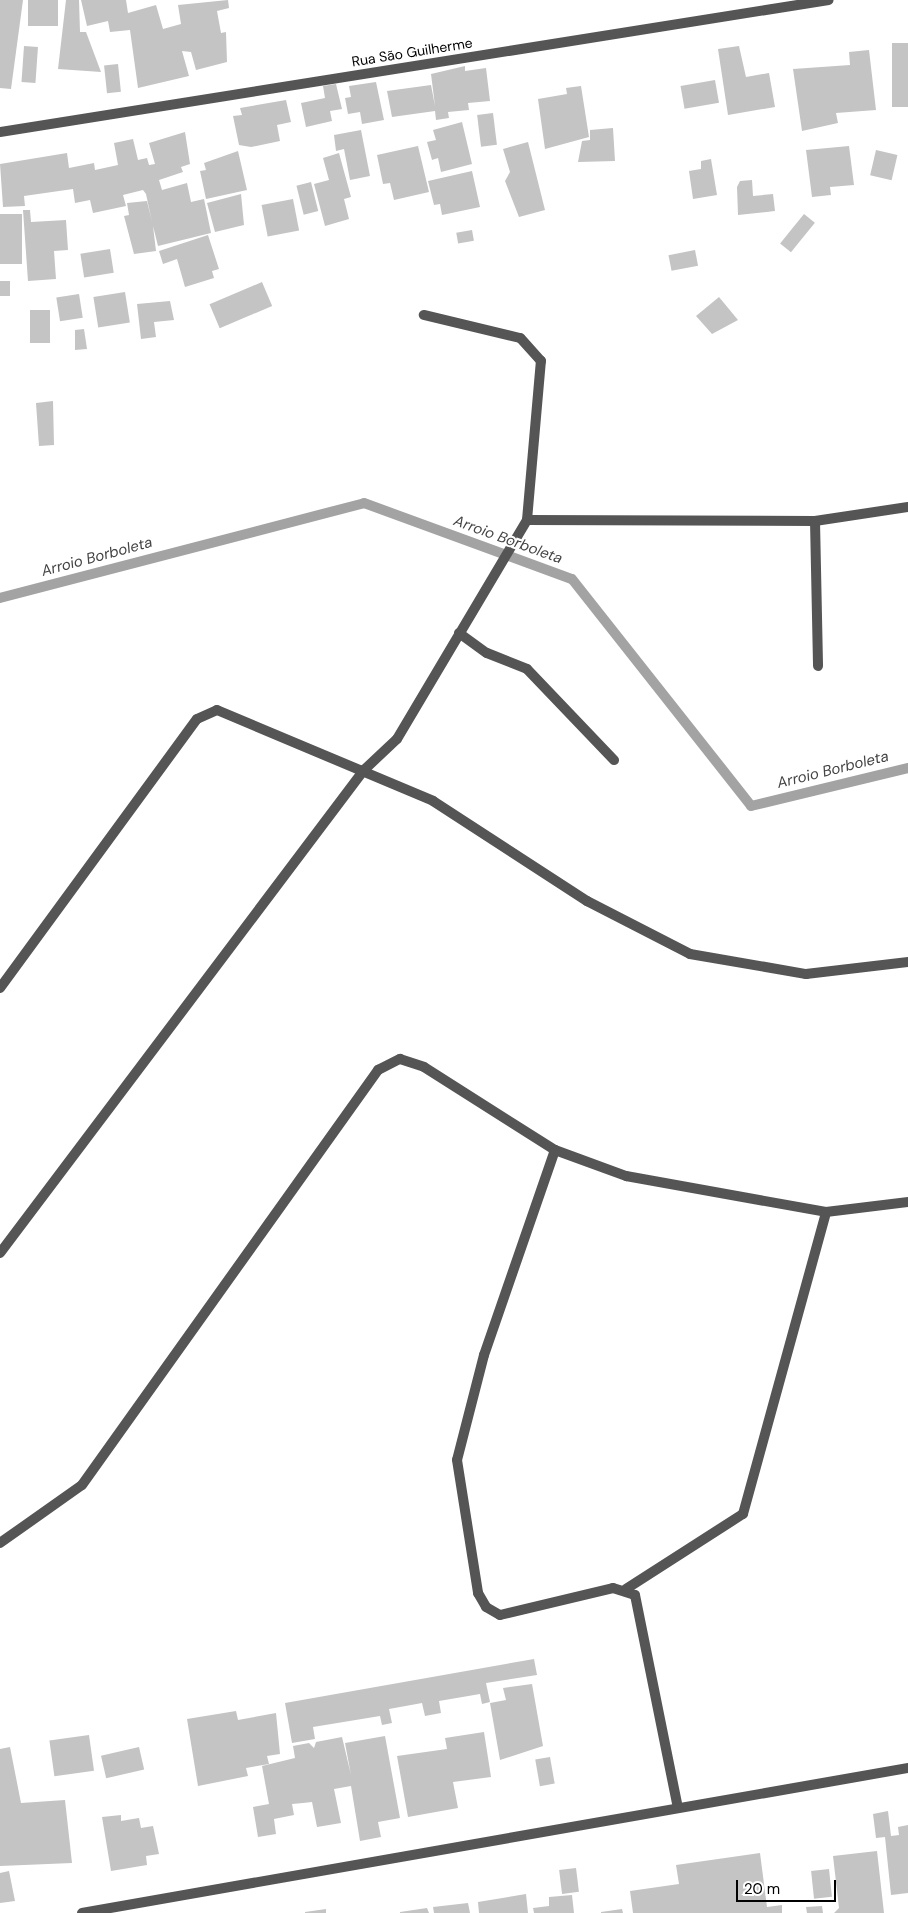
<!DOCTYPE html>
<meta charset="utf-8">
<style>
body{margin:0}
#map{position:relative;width:908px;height:1913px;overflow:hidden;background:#fff;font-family:"DM Sans",sans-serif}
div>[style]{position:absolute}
.stream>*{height:10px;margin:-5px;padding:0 5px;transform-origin:5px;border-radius:5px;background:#a3a3a3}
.building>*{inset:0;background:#c4c4c4;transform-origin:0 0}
.service>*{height:10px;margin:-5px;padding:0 5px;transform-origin:5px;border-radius:5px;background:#555}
.minor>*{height:10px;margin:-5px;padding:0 5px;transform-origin:5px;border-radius:5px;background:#555}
span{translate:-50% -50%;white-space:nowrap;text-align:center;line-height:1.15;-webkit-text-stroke:4px #fff;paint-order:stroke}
.street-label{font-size:14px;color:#000}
.water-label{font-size:15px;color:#444;font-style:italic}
.scale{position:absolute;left:736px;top:1880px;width:100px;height:22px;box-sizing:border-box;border:2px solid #000;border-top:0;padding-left:6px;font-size:15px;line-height:18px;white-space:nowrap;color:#000;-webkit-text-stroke:4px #fff;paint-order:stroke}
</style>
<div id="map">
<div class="stream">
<i style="left:0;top:598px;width:376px;rotate:-14.6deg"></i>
<i style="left:364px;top:503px;width:221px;rotate:20.1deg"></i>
<i style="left:572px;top:579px;width:289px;rotate:51.7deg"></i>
<i style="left:751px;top:806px;width:162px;rotate:-13.6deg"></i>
</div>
<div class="building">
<i style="clip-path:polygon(0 0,23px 0,11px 89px,0 88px)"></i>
<i style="left:28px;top:0;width:30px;height:26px"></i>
<i style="clip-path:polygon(66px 0,79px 0,80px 32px,86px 32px,101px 72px,58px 69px)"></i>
<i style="clip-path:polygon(81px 0,126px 0,128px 13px,156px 5px,163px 29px,181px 24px,178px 5px,228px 0,229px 8px,217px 11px,221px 33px,226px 32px,227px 62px,196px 70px,191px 52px,182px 51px,189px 76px,138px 88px,130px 30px,110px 32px,108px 21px,87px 26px)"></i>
<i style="left:892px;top:43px;width:16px;height:64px"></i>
<i style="left:24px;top:46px;width:14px;height:36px;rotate:4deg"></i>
<i style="clip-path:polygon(739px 46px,746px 77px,769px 73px,775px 107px,728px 115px,718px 49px)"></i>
<i style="clip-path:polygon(869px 50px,876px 110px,836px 113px,838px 123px,802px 131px,793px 69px,850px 65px,849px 52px)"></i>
<i style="left:118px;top:64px;width:28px;height:14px;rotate:84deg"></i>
<i style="clip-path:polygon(465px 66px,465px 71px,486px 68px,490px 101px,468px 103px,469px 110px,448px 112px,449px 118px,436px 120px,435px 111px,392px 117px,387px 91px,431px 85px,435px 106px,431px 74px)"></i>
<i style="left:715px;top:80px;width:23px;height:35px;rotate:80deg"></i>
<i style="clip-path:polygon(376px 82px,384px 120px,362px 124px,360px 112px,348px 114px,345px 98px,351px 97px,349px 86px)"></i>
<i style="clip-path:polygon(336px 84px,342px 109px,330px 111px,332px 121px,306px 127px,301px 103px,325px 98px,323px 86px)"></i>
<i style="clip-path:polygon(581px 86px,589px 137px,545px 149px,538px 99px,567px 94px,566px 88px)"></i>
<i style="clip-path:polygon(286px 100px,291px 122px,277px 125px,280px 141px,251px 147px,239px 145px,233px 116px,242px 115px,240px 108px)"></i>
<i style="left:493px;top:113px;width:32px;height:16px;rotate:83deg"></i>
<i style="clip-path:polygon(462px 122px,472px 164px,441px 172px,438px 158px,432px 160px,427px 142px,436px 140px,433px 130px)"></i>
<i style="clip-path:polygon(613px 128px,615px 161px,578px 162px,582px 141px,590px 140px,590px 130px)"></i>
<i style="clip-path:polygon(361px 130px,370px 176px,350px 180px,344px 149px,336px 151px,334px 135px)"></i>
<i style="clip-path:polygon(185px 132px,190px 164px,181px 167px,183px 172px,159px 180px,162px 190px,187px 183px,191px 202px,204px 199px,211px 233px,158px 246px,153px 226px,156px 251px,134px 254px,124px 216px,129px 215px,127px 203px,147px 201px,152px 222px,146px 194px,143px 190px,123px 195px,126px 206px,93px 213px,90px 200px,75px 203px,73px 189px,24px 196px,25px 206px,3px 207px,0 164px,67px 153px,69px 168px,94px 163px,95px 170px,118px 165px,114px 143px,133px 139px,138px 160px,147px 158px,149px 165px,155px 164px,149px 143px)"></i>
<i style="clip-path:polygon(528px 142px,545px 210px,519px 217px,505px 181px,510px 172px,503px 149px)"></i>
<i style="clip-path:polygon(418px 146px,429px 192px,394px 200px,390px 183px,383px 184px,377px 155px)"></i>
<i style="clip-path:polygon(849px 146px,854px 185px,830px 187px,831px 195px,812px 197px,806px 150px)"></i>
<i style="left:876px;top:150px;width:22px;height:26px;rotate:13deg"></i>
<i style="clip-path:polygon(238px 151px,247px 190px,206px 199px,200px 171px,206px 170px,204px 163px)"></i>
<i style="clip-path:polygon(339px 153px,351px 197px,344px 199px,349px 219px,325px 226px,314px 184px,329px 180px,323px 158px)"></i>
<i style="clip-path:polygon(711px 159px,717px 195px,693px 199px,689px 171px,701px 169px,701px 161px)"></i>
<i style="clip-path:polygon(472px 171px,480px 207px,442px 215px,440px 204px,434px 205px,428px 181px)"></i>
<i style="clip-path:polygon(752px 180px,753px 196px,773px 194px,775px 211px,738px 215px,737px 187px,740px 181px)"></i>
<i style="left:311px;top:182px;width:30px;height:15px;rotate:76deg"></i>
<i style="clip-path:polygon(241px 194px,244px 225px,215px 232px,207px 203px)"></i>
<i style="left:293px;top:199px;width:32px;height:32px;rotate:79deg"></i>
<i style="clip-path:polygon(23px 210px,30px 210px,31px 222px,66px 220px,68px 250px,54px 251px,56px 279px,28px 281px)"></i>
<i style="left:0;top:214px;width:22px;height:50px"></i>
<i style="left:804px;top:214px;width:14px;height:38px;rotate:39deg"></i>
<i style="left:472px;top:230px;width:11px;height:16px;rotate:80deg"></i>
<i style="clip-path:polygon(208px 235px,219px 269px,212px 271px,214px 278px,185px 287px,177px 259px,163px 264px,159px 251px)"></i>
<i style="left:110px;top:249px;width:24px;height:30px;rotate:81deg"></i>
<i style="left:695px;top:250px;width:16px;height:27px;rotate:79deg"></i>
<i style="left:0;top:281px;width:10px;height:15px"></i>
<i style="left:262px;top:282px;width:26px;height:57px;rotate:67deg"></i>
<i style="left:125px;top:292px;width:31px;height:32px;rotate:81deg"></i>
<i style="left:79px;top:294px;width:24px;height:23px;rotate:81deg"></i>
<i style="clip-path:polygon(719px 297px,738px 320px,712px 334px,696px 316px)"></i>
<i style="clip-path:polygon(170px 301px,174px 320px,154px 322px,156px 337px,141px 339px,137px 304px)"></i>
<i style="left:50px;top:310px;width:33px;height:20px;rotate:90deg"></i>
<i style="clip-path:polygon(84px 329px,87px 349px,75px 350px,75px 330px)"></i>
<i style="clip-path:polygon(53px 401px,54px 445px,39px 446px,36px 403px)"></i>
<i style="clip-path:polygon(534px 1659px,537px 1675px,486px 1683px,490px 1702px,482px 1704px,480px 1694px,439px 1701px,441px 1713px,425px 1716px,422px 1703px,389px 1709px,392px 1723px,382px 1725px,380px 1716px,313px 1727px,315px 1739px,292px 1743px,285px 1703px)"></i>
<i style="clip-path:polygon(532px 1684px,543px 1746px,500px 1760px,490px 1703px,506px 1700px,503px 1688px)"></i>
<i style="clip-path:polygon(236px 1711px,238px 1720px,276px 1713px,280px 1754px,267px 1756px,269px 1764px,246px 1768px,248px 1776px,198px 1786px,187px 1719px)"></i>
<i style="clip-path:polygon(484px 1732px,491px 1777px,453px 1782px,458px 1808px,408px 1817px,397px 1756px,447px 1749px,445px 1738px)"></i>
<i style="left:89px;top:1735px;width:36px;height:40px;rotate:82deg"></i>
<i style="clip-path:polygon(385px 1736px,400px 1818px,378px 1822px,381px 1837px,360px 1841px,351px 1786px,334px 1789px,341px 1823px,317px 1827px,312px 1802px,303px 1803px,292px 1804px,294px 1815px,274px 1819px,276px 1834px,258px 1837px,253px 1807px,269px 1804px,262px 1766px,295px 1758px,293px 1746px,309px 1743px,314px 1748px,316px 1742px,342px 1737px,351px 1775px,345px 1743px)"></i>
<i style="clip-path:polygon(10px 1747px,21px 1803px,65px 1800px,72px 1863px,0 1866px,0 1749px)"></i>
<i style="left:139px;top:1747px;width:23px;height:39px;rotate:77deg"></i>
<i style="left:550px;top:1757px;width:27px;height:15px;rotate:80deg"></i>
<i style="clip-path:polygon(888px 1811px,891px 1836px,899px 1835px,898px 1827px,908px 1825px,908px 1893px,891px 1895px,885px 1837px,876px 1838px,873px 1814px)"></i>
<i style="clip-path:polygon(121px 1815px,121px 1821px,139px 1818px,141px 1828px,153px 1826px,159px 1854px,146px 1856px,147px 1865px,111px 1871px,102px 1817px)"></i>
<i style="clip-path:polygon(877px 1851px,884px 1913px,834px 1913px,839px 1908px,833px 1856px)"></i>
<i style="clip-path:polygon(760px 1853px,767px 1907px,782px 1905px,782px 1913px,633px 1913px,630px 1891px,679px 1884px,676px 1865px)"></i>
<i style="left:576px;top:1868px;width:24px;height:17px;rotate:83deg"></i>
<i style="left:829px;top:1869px;width:28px;height:18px;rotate:84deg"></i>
<i style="clip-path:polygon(9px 1871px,15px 1901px,0 1903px,0 1873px)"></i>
<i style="clip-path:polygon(526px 1894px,528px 1913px,479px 1913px,478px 1902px)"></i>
<i style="clip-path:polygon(572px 1895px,574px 1913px,534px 1913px,533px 1908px,549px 1906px,549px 1897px)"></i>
<i style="clip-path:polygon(468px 1903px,470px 1913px,434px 1913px,433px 1907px)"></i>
<i style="clip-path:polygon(822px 1906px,823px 1913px,807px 1913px,806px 1907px)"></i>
<i style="clip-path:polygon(427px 1908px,429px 1913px,400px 1913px,400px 1912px)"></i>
<i style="clip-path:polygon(326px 1909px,326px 1913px,305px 1913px,305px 1912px)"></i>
<i style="clip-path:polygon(622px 1909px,623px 1913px,601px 1913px,601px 1912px)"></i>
</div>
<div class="service">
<i style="left:815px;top:521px;width:145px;rotate:88.8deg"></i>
<i style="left:459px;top:633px;width:34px;rotate:36deg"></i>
<i style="left:487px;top:653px;width:43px;rotate:21.8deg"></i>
<i style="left:527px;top:669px;width:126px;rotate:46.3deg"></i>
</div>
<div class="minor">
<i style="left:0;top:132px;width:839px;rotate:-9.05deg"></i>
<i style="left:527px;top:520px;width:288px;rotate:0.2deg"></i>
<i style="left:815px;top:521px;width:94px;rotate:-8.6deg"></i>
<i style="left:0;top:988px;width:333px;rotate:-53.8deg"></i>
<i style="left:197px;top:719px;width:22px;rotate:-24deg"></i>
<i style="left:217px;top:710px;width:234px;rotate:22.8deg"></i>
<i style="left:433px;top:801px;width:184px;rotate:33deg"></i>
<i style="left:587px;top:901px;width:116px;rotate:27.2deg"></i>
<i style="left:690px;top:954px;width:118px;rotate:9.8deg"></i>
<i style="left:806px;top:974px;width:103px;rotate:-6.7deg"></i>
<i style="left:555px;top:1150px;width:217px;rotate:109.1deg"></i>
<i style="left:484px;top:1355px;width:108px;rotate:104.4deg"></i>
<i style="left:457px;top:1460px;width:135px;rotate:81deg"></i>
<i style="left:478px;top:1593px;width:16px;rotate:60deg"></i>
<i style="left:486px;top:1607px;width:16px;rotate:30deg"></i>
<i style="left:500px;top:1615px;width:116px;rotate:-13.4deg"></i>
<i style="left:613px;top:1588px;width:23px;rotate:18deg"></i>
<i style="left:635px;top:1595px;width:217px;rotate:78.6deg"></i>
<i style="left:0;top:1253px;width:605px;rotate:-53deg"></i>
<i style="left:364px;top:770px;width:45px;rotate:-43.2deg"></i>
<i style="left:397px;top:739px;width:255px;rotate:-59.3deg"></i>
<i style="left:527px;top:520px;width:160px;rotate:-85deg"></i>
<i style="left:541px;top:361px;width:31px;rotate:-132deg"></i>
<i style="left:520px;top:338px;width:99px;rotate:-166.5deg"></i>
<i style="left:0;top:1543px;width:100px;rotate:-35.3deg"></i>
<i style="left:82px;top:1485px;width:510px;rotate:-54.5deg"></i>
<i style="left:378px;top:1070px;width:25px;rotate:-27deg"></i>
<i style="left:400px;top:1059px;width:25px;rotate:18deg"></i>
<i style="left:424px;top:1067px;width:155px;rotate:32.4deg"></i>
<i style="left:555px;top:1150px;width:76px;rotate:20.1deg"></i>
<i style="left:626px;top:1176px;width:203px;rotate:10.2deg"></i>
<i style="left:826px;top:1212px;width:83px;rotate:-7deg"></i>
<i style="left:626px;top:1589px;width:139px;rotate:-32.7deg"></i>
<i style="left:743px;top:1514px;width:313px;rotate:-74.6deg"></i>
<i style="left:82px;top:1913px;width:839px;rotate:-9.96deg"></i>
</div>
<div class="street-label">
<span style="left:412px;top:52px;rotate:-9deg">Rua São Guilherme</span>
</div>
<div class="water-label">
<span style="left:508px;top:540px;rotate:20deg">Arroio Borboleta</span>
<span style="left:97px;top:557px;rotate:-15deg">Arroio Borboleta</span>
<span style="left:833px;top:770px;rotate:-14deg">Arroio Borboleta</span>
</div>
<div class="scale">20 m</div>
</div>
